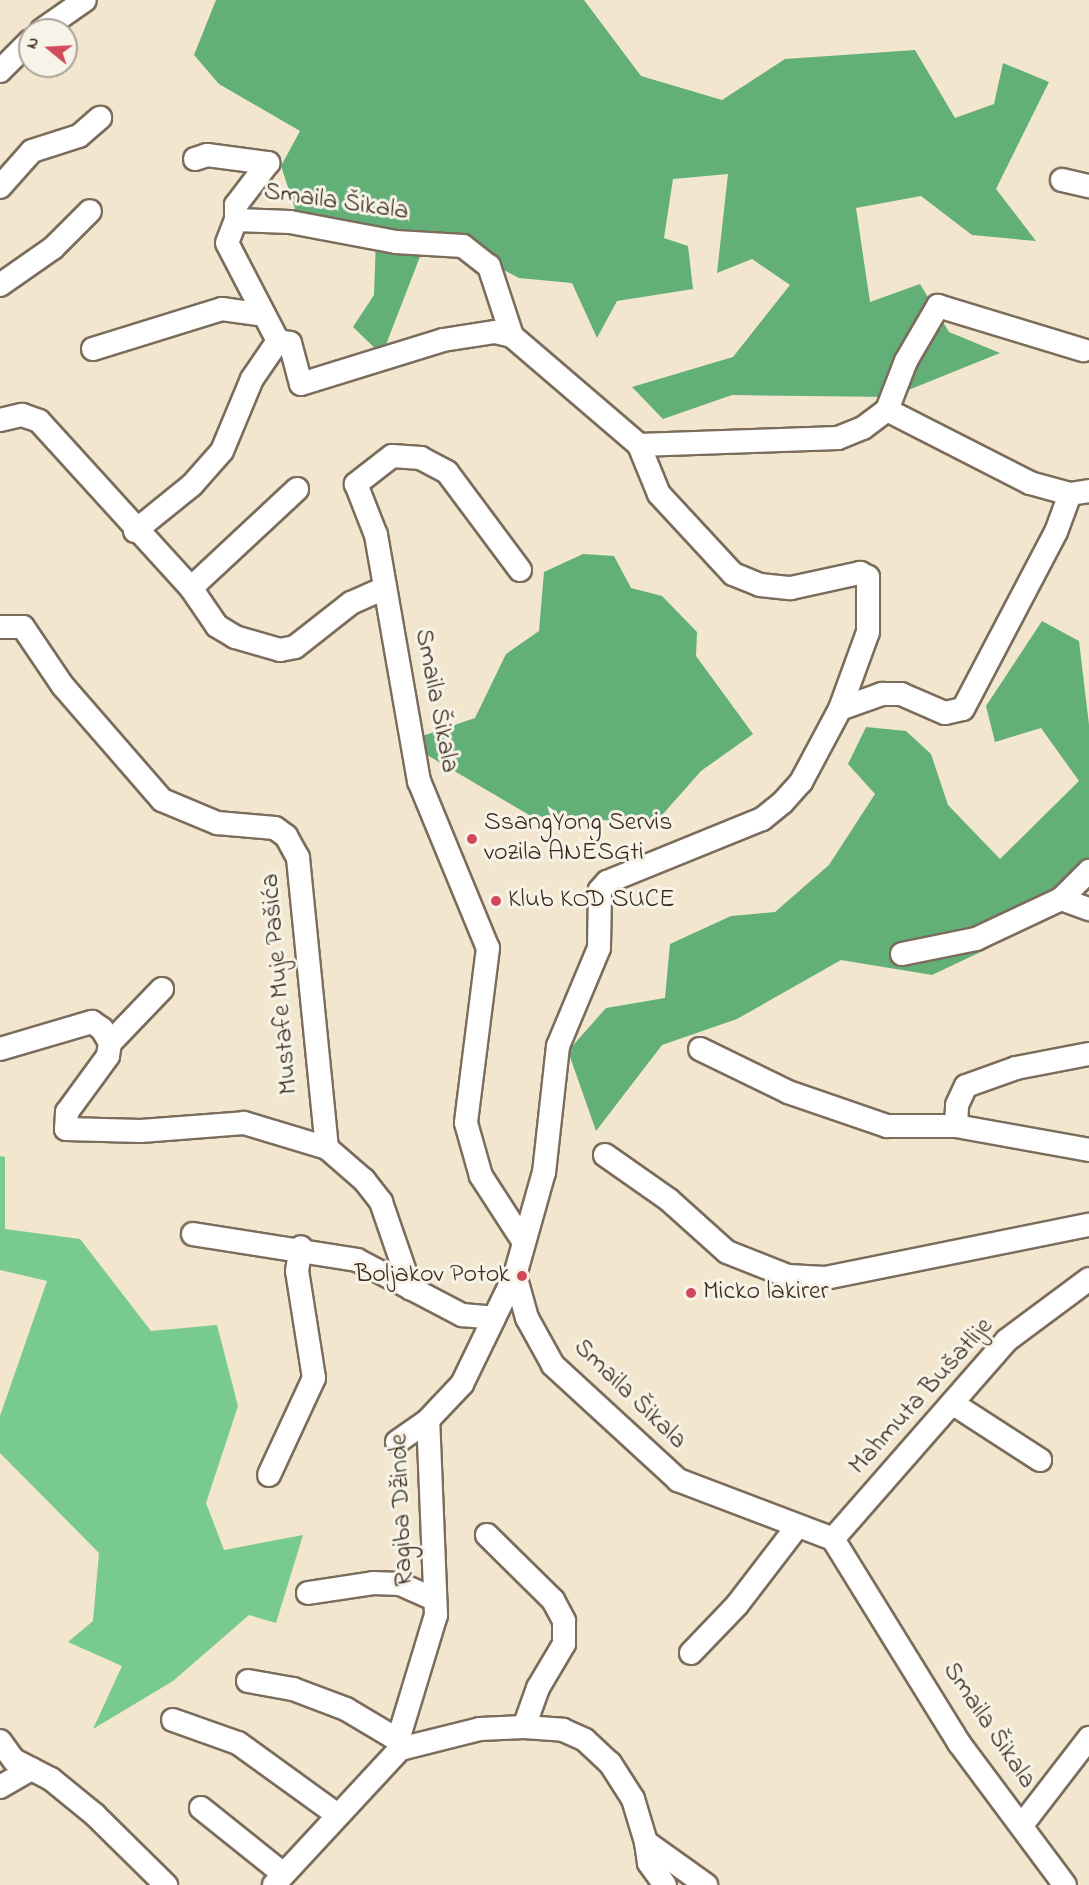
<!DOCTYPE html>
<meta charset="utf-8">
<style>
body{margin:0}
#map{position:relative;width:1089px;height:1885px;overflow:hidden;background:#f2e6ce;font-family:"Indie Flower",sans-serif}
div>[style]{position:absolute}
.green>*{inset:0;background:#78cb8d}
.forest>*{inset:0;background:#62af78}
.roads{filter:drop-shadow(2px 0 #7b6c5c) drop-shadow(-2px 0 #7b6c5c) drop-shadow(0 2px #7b6c5c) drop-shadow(0 -2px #7b6c5c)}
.minor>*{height:22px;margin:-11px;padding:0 11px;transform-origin:11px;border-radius:11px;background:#fff}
.dots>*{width:16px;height:16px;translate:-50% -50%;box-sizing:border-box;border:3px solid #f7f3e8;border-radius:50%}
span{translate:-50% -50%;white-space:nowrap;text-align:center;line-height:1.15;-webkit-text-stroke:6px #f7f3e8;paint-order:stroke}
.street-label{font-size:26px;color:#3b2a1e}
.poi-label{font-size:26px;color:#3b2a1e}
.left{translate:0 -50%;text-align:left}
.right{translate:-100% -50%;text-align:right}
.north{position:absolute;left:18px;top:18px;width:60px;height:60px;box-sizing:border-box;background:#f7f3e8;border:2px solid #aca397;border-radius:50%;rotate:288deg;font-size:16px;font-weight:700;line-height:24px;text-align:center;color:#3b2a1e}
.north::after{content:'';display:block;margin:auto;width:21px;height:27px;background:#d1495b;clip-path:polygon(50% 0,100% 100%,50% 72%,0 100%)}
</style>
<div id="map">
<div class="green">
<i style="clip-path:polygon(0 1156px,5px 1157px,5px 1229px,80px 1239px,151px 1331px,217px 1325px,238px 1406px,206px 1503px,224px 1550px,303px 1535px,276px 1623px,249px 1615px,173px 1681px,93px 1729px,122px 1666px,68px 1642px,93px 1621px,99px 1553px,0 1453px,0 1416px,47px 1281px,0 1270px)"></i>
</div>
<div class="forest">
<i style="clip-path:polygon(216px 0,584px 0,641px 76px,722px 100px,785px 59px,915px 50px,955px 118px,994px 104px,1003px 63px,1049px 82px,996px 189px,1036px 241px,972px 235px,921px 196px,856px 208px,870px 302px,920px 284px,949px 332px,1000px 353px,891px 397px,732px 395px,663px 419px,632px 387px,733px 357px,790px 285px,752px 259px,717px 273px,728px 174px,673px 179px,664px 238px,688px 246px,693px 289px,617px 301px,597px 338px,572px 283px,519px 278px,464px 249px,421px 254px,382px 355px,353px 327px,374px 295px,376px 239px,302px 230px,281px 166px,300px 131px,219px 84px,194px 55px)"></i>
<i style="clip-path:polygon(583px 554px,614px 556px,631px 588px,662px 596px,697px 632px,696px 656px,753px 734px,701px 771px,655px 823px,531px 816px,405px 742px,475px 718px,506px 654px,539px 631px,544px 572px)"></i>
<i style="clip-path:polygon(1042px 621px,1079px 641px,1089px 725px,1089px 877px,987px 949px,932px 975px,841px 960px,737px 1019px,662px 1045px,596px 1131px,568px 1051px,606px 1008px,665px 998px,670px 944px,731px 916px,775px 912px,829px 865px,875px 794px,848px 764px,866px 727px,906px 731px,931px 754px,948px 805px,1000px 859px,1079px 781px,1041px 728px,995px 742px,986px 706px)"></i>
</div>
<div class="roads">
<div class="minor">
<i style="left:42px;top:30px;width:52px;rotate:-34.9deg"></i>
<i style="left:0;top:71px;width:42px;rotate:-45deg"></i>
<i style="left:195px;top:159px;width:13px;rotate:-18deg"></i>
<i style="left:207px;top:155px;width:62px;rotate:7.5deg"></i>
<i style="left:268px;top:163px;width:53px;rotate:127.3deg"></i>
<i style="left:236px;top:205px;width:15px;rotate:90deg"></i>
<i style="left:1062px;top:180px;width:28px;rotate:13deg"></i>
<i style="left:0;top:187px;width:48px;rotate:-48.4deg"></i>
<i style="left:32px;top:151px;width:49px;rotate:-17.7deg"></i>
<i style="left:79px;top:136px;width:28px;rotate:-41deg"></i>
<i style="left:0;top:285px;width:65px;rotate:-34.9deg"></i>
<i style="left:53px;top:248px;width:52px;rotate:-45deg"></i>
<i style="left:278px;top:341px;width:12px;rotate:9deg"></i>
<i style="left:290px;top:343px;width:42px;rotate:75deg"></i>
<i style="left:301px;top:384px;width:149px;rotate:-17.2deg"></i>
<i style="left:443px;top:340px;width:53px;rotate:-8.7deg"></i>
<i style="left:495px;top:332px;width:17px;rotate:13deg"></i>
<i style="left:512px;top:336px;width:167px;rotate:40.6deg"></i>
<i style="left:639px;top:445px;width:199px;rotate:-2deg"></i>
<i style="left:838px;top:438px;width:27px;rotate:-22deg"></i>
<i style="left:863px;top:428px;width:30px;rotate:-37deg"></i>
<i style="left:887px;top:410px;width:53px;rotate:-68.8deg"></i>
<i style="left:906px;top:361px;width:64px;rotate:-59.8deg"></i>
<i style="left:938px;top:306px;width:152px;rotate:16.9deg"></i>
<i style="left:278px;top:341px;width:110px;rotate:-117.5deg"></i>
<i style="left:227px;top:243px;width:25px;rotate:-69deg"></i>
<i style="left:236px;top:220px;width:54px;rotate:2.1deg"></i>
<i style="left:290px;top:222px;width:108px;rotate:10.7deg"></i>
<i style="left:396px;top:242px;width:67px;rotate:3.4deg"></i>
<i style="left:463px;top:246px;width:33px;rotate:38deg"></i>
<i style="left:489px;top:266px;width:74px;rotate:71.8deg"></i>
<i style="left:93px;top:349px;width:135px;rotate:-17.2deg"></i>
<i style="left:222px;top:309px;width:42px;rotate:8.1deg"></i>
<i style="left:887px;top:410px;width:161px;rotate:27deg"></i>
<i style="left:1030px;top:483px;width:41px;rotate:15.4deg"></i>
<i style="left:1070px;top:494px;width:19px;rotate:-9deg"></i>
<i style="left:0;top:420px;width:23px;rotate:-13deg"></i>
<i style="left:22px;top:415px;width:18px;rotate:19deg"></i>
<i style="left:39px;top:421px;width:226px;rotate:47.7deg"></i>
<i style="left:191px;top:588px;width:46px;rotate:55.6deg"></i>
<i style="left:217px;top:626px;width:21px;rotate:31deg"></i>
<i style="left:235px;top:637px;width:47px;rotate:16.1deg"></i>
<i style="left:280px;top:650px;width:15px;rotate:-11deg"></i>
<i style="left:295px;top:647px;width:71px;rotate:-38.2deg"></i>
<i style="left:351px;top:603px;width:37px;rotate:-24deg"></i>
<i style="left:639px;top:445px;width:53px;rotate:67.8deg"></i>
<i style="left:659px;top:494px;width:109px;rotate:47.2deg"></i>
<i style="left:733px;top:574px;width:29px;rotate:22deg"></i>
<i style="left:760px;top:585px;width:31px;rotate:6deg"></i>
<i style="left:791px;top:588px;width:71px;rotate:-12.3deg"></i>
<i style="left:860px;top:573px;width:9px;rotate:27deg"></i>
<i style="left:868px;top:577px;width:55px;rotate:90deg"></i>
<i style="left:868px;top:632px;width:82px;rotate:110deg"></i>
<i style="left:840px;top:709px;width:83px;rotate:118.1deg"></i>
<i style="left:801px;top:782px;width:28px;rotate:132deg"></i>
<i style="left:782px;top:803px;width:26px;rotate:141deg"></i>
<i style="left:762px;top:819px;width:167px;rotate:157.9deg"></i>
<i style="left:607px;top:882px;width:11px;rotate:131deg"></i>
<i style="left:600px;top:890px;width:58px;rotate:91deg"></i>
<i style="left:599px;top:948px;width:106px;rotate:112.7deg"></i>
<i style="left:558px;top:1046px;width:127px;rotate:96.3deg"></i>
<i style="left:544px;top:1172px;width:107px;rotate:105.7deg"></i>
<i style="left:515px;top:1275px;width:45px;rotate:74.4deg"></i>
<i style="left:527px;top:1318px;width:54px;rotate:61deg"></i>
<i style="left:553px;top:1365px;width:170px;rotate:42.6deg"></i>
<i style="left:678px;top:1480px;width:166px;rotate:20.8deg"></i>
<i style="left:833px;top:1539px;width:240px;rotate:58.3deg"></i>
<i style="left:959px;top:1743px;width:177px;rotate:53.3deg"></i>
<i style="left:135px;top:531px;width:73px;rotate:-38.9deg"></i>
<i style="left:192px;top:485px;width:45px;rotate:-48.6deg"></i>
<i style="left:222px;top:451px;width:78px;rotate:-67.4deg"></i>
<i style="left:252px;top:379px;width:46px;rotate:-55.6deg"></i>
<i style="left:520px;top:570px;width:122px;rotate:-126.7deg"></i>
<i style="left:447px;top:472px;width:30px;rotate:-152deg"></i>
<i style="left:421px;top:458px;width:29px;rotate:-176deg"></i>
<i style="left:392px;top:456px;width:46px;rotate:142.1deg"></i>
<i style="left:356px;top:484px;width:55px;rotate:68.6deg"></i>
<i style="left:376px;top:535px;width:250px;rotate:80.1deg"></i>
<i style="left:419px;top:781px;width:181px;rotate:67.6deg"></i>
<i style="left:488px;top:948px;width:176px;rotate:97.2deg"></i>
<i style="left:466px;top:1123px;width:55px;rotate:74.2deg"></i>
<i style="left:481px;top:1176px;width:77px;rotate:57.1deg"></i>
<i style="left:191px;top:588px;width:145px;rotate:-43deg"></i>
<i style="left:0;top:627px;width:23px"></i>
<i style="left:23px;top:627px;width:71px;rotate:55.9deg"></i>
<i style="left:63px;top:686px;width:151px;rotate:49deg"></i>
<i style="left:162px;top:800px;width:60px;rotate:22.7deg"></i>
<i style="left:217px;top:823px;width:58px;rotate:4.9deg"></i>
<i style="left:275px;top:828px;width:14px;rotate:36deg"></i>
<i style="left:286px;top:836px;width:25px;rotate:61deg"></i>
<i style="left:298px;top:858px;width:291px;rotate:84.3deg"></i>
<i style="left:327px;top:1148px;width:49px;rotate:40.9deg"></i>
<i style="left:364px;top:1180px;width:28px;rotate:52deg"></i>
<i style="left:381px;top:1202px;width:92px;rotate:71deg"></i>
<i style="left:840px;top:709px;width:45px;rotate:-19.7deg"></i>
<i style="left:882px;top:694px;width:19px"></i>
<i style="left:901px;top:694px;width:48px;rotate:23.4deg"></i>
<i style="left:945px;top:713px;width:18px;rotate:-13deg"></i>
<i style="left:963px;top:709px;width:200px;rotate:-62.3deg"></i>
<i style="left:1056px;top:532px;width:40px;rotate:-69.8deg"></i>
<i style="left:1061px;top:899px;width:30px;rotate:20deg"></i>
<i style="left:902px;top:954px;width:76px;rotate:-11.5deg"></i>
<i style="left:976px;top:939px;width:94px;rotate:-25.2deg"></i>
<i style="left:1061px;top:899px;width:40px;rotate:-45deg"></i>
<i style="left:110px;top:1043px;width:75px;rotate:-46.1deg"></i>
<i style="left:0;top:1049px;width:96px;rotate:-16.4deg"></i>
<i style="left:92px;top:1022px;width:12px;rotate:35deg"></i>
<i style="left:102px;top:1029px;width:16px;rotate:60deg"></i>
<i style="left:110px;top:1043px;width:13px;rotate:99deg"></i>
<i style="left:108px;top:1056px;width:69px;rotate:126.2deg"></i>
<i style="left:67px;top:1112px;width:17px;rotate:93deg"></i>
<i style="left:66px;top:1129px;width:75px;rotate:1.5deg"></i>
<i style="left:141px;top:1131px;width:103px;rotate:-4.4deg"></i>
<i style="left:244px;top:1123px;width:87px;rotate:16.8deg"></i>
<i style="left:700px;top:1049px;width:98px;rotate:26deg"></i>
<i style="left:788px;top:1092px;width:105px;rotate:19deg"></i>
<i style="left:887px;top:1126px;width:69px"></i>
<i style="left:956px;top:1126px;width:135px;rotate:10.2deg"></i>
<i style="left:956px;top:1126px;width:21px;rotate:-87deg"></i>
<i style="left:957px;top:1105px;width:21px;rotate:-65deg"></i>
<i style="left:966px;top:1086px;width:53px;rotate:-19.8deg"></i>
<i style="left:1016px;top:1068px;width:74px;rotate:-10.9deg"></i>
<i style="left:605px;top:1155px;width:78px;rotate:35.1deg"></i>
<i style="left:669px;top:1200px;width:78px;rotate:41.9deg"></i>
<i style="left:727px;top:1252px;width:66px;rotate:21.5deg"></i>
<i style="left:788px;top:1276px;width:37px;rotate:3deg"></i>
<i style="left:825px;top:1278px;width:269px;rotate:-11.4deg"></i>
<i style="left:193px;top:1234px;width:166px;rotate:9deg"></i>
<i style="left:357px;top:1260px;width:119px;rotate:27.6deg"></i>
<i style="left:462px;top:1315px;width:32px;rotate:5deg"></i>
<i style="left:494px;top:1318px;width:48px;rotate:-64deg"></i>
<i style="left:952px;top:1403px;width:105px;rotate:32.9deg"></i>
<i style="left:397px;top:1442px;width:38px;rotate:-35deg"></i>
<i style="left:428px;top:1420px;width:50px;rotate:-46.6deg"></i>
<i style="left:462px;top:1384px;width:73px;rotate:-64.1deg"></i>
<i style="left:269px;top:1475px;width:107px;rotate:-65.1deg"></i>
<i style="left:314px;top:1378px;width:108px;rotate:-99deg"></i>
<i style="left:297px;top:1271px;width:24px;rotate:-81deg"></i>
<i style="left:487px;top:1535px;width:93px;rotate:44.6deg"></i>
<i style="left:553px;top:1600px;width:24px;rotate:62deg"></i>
<i style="left:564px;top:1621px;width:23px;rotate:90deg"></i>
<i style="left:564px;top:1644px;width:51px;rotate:120.6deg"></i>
<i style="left:538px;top:1688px;width:41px;rotate:109.7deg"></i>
<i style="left:833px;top:1539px;width:264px;rotate:-48.8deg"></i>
<i style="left:1007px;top:1340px;width:102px;rotate:-36.6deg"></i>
<i style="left:308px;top:1593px;width:66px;rotate:-8.7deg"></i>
<i style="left:373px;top:1583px;width:27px;rotate:2deg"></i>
<i style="left:400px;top:1584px;width:37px;rotate:24deg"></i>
<i style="left:691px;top:1653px;width:66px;rotate:-46.2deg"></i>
<i style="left:737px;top:1605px;width:97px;rotate:-52.5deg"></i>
<i style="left:248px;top:1681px;width:46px;rotate:10.1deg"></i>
<i style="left:293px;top:1689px;width:57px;rotate:20.7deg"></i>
<i style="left:346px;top:1709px;width:61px;rotate:30.8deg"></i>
<i style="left:173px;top:1720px;width:69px;rotate:19.5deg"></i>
<i style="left:238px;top:1743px;width:121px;rotate:35.9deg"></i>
<i style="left:0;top:1741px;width:24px;rotate:54deg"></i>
<i style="left:14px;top:1760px;width:42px;rotate:27.2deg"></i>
<i style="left:51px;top:1779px;width:57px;rotate:39.3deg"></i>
<i style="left:95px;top:1815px;width:100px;rotate:44.6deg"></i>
<i style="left:400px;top:1749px;width:9px;rotate:-103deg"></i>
<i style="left:398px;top:1740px;width:131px;rotate:-73.1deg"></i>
<i style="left:436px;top:1615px;width:195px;rotate:-92.3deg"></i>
<i style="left:0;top:1787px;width:36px;rotate:-30deg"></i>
<i style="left:201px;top:1808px;width:104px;rotate:38.7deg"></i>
<i style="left:1022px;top:1825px;width:110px;rotate:-52.4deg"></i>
<i style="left:646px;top:1842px;width:21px;rotate:82deg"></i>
<i style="left:649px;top:1863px;width:27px;rotate:54deg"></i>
<i style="left:274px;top:1885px;width:185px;rotate:-47.2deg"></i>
<i style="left:400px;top:1749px;width:82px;rotate:-14deg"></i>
<i style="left:480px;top:1729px;width:44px;rotate:-2.6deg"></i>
<i style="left:524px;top:1727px;width:39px;rotate:4deg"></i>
<i style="left:563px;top:1730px;width:24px;rotate:24deg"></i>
<i style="left:585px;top:1740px;width:34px;rotate:43deg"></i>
<i style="left:610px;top:1763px;width:43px;rotate:57.4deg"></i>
<i style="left:633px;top:1799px;width:45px;rotate:73.2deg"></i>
<i style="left:646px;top:1842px;width:74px;rotate:35.6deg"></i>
</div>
</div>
<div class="dots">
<i style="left:472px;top:839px;background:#d1495b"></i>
<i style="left:496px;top:901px;background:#d1495b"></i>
<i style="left:522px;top:1276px;background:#d1495b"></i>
<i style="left:691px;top:1293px;background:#d1495b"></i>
</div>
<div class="street-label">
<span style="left:336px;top:203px;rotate:8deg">Smaila Šikala</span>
<span style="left:435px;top:701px;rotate:79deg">Smaila Šikala</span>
<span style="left:281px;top:984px;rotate:-95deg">Mustafe Muje Pašića</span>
<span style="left:629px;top:1395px;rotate:44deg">Smaila Šikala</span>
<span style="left:922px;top:1397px;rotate:-48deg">Mahmuta Bušatlije</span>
<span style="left:403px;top:1510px;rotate:-92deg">Ragiba Džinde</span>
<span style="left:988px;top:1726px;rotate:56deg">Smaila Šikala</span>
</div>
<div class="poi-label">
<span class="left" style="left:484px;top:839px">SsangYong Servis<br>vozila ANESGti</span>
<span class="left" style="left:508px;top:901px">Klub KOD SUCE</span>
<span class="right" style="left:510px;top:1276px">Boljakov Potok</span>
<span class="left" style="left:703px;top:1293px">Micko lakirer</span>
</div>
<div class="north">N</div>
</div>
